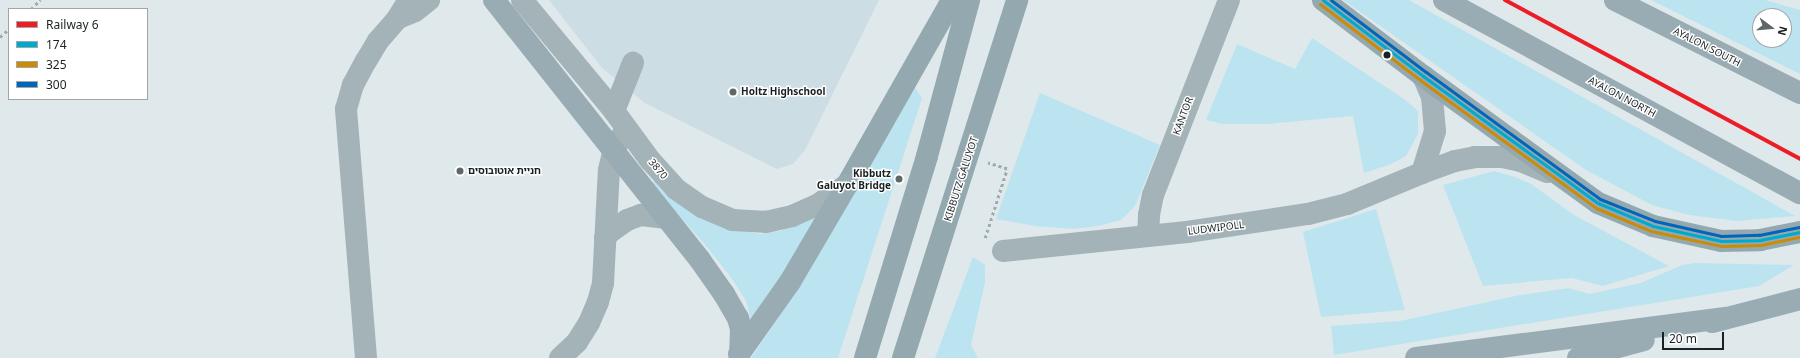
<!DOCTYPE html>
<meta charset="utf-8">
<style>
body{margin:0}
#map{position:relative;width:1800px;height:358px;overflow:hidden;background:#dfe8eb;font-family:"Noto Sans","Noto Sans Hebrew",sans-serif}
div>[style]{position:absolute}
.built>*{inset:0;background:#ccdee4}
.green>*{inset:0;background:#bce4f0}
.path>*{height:2.5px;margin-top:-1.25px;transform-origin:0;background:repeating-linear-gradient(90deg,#9fabae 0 3px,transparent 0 6px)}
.minor>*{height:22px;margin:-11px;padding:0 11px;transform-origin:11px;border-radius:11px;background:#a4b3b8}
.major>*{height:22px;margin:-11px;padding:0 11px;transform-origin:11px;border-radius:11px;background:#94a9af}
.highway>*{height:22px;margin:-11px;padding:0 11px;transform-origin:11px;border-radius:11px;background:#99acb3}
.bus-1>*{height:3px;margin:-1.5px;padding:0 1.5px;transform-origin:1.5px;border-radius:1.5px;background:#00a9ce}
.bus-2>*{height:3px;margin:-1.5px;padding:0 1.5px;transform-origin:1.5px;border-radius:1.5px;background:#cb8b07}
.bus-3>*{height:3px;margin:-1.5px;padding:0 1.5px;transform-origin:1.5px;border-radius:1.5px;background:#0065bd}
.rail-1>*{height:4px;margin:-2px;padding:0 2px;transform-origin:2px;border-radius:2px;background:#ed1d26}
.dots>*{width:11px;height:11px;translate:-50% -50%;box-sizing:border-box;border:2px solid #fff;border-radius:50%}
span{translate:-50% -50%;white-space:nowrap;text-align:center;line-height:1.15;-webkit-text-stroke:3px #fff;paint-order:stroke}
.street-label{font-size:10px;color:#1a2123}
.poi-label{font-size:10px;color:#1a2123;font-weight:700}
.left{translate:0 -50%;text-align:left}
.right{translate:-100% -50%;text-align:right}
.legend{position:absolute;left:8px;top:8px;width:140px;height:92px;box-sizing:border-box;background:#fff;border:1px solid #a3a6a7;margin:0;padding:5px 7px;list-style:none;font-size:12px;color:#1a2123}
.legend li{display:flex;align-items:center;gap:8px;height:20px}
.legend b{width:20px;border:1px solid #a3a6a7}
.north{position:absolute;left:1752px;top:8px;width:40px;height:40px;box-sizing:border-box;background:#fff;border:1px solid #a3a6a7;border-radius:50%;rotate:106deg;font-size:11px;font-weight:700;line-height:16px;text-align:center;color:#1a2123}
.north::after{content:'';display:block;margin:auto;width:14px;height:18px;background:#5f6769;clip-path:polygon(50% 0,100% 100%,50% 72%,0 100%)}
.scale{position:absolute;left:1662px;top:332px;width:62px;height:18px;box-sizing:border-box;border:2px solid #1a2123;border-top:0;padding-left:5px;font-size:12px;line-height:14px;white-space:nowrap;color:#1a2123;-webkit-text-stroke:3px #fff;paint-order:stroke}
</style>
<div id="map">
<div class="built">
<i style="clip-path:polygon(549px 0,879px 0,805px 150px,793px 164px,777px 169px,645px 103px,602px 68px)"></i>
</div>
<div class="green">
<i style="clip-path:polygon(1343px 0,1409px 0,1795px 216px,1737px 221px,1689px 215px,1652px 205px,1586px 170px)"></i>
<i style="clip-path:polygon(evenodd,1651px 0,1765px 0,1800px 10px,1800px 74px,1651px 0,1760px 16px,1784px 16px,1784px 40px,1760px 40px,1760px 16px)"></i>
<i style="clip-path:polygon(1312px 38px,1404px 99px,1418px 111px,1418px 134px,1406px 156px,1391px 164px,1364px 173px,1353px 116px,1266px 124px,1222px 124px,1206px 120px,1237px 44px,1295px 69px)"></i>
<i style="clip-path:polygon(914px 86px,922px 98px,838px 358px,751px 358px,782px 312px)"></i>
<i style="clip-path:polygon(1040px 93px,1160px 145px,1135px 206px,1121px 220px,1098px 226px,1073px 229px,1035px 226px,996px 219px)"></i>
<i style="clip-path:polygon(1494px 171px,1515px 177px,1531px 184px,1574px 215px,1669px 266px,1603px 286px,1572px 278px,1483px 286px,1443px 185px)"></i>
<i style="clip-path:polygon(656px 179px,734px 229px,760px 234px,780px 231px,824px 212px,753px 328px,746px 301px,733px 280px,707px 247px,651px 184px)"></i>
<i style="clip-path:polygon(1376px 209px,1405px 310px,1321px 317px,1303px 232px)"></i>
<i style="clip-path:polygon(973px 257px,985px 265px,985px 282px,971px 345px,978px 358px,935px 358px)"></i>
<i style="clip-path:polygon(1695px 263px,1794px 265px,1759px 286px,1334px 355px,1331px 326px,1400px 321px,1520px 295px,1569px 288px,1589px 294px,1641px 283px,1682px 265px)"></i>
</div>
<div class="path">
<i style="left:31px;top:9px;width:13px;rotate:-45deg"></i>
<i style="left:0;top:37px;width:12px;rotate:-42deg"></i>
<i style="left:985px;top:238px;width:72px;rotate:-72.3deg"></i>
<i style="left:1007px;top:169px;width:20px;rotate:-162deg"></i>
</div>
<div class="minor">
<i style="left:522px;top:0;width:144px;rotate:50.3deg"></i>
<i style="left:614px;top:111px;width:61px;rotate:53.7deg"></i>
<i style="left:650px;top:160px;width:39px;rotate:48deg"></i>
<i style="left:676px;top:189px;width:32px;rotate:35deg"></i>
<i style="left:702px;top:207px;width:33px;rotate:23deg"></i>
<i style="left:732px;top:220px;width:34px;rotate:3deg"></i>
<i style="left:766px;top:222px;width:27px;rotate:-13deg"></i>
<i style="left:792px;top:216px;width:27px;rotate:-24deg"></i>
<i style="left:817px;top:205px;width:36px;rotate:-34deg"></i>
<i style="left:398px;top:18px;width:18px;rotate:-22deg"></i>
<i style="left:415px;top:11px;width:18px;rotate:-38deg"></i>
<i style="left:614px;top:111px;width:52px;rotate:-68.4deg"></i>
<i style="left:1422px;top:173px;width:44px;rotate:-72.8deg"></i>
<i style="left:1435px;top:131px;width:34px;rotate:-95deg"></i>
<i style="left:1432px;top:97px;width:23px;rotate:-113deg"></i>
<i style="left:1148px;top:235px;width:20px;rotate:-87deg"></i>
<i style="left:1149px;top:215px;width:20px;rotate:-79deg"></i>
<i style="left:1153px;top:195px;width:209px;rotate:-68.7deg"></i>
<i style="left:605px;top:238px;width:8px;rotate:-50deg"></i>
<i style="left:610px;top:232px;width:21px;rotate:-35deg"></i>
<i style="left:627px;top:220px;width:15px;rotate:-20deg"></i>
<i style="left:641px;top:215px;width:26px;rotate:7deg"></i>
<i style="left:1003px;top:251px;width:185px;rotate:-5.9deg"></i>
<i style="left:1187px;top:232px;width:122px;rotate:-8.5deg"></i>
<i style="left:1308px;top:214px;width:40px;rotate:-14.4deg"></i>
<i style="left:1347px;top:204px;width:81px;rotate:-22.5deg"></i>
<i style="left:1422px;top:173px;width:35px;rotate:-20deg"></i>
<i style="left:1455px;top:161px;width:20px;rotate:-11deg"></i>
<i style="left:1475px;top:157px;width:27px"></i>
<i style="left:1502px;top:157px;width:19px;rotate:12deg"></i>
<i style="left:1521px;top:161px;width:28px;rotate:23deg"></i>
<i style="left:366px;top:358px;width:250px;rotate:-94.6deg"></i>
<i style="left:346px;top:109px;width:25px;rotate:-74deg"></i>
<i style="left:353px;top:85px;width:27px;rotate:-62deg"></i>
<i style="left:366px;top:61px;width:23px;rotate:-59deg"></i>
<i style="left:378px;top:41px;width:29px;rotate:-49deg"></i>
<i style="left:397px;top:19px;width:22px;rotate:-58deg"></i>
<i style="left:560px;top:358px;width:23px;rotate:-43deg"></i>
<i style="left:577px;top:342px;width:22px;rotate:-58deg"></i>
<i style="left:589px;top:323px;width:23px;rotate:-67deg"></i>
<i style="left:598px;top:302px;width:20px;rotate:-75deg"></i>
<i style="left:603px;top:283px;width:113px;rotate:-87deg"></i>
<i style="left:609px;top:170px;width:18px;rotate:-77deg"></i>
<i style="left:613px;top:152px;width:17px;rotate:-62deg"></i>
</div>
<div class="major">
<i style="left:1323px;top:0;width:126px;rotate:37.2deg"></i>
<i style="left:1423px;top:76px;width:216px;rotate:36deg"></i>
<i style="left:1598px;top:203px;width:60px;rotate:22.7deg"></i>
<i style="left:1653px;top:226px;width:70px;rotate:12.4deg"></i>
<i style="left:1721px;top:241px;width:39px;rotate:-1deg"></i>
<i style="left:1760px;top:240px;width:41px;rotate:-11.3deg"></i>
<i style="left:847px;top:185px;width:213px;rotate:-60.4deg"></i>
<i style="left:865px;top:358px;width:211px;rotate:-72.9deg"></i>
<i style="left:927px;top:156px;width:162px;rotate:-74.9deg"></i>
<i style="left:903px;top:358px;width:376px;rotate:-72.3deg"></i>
</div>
<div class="highway">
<i style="left:494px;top:0;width:332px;rotate:51.6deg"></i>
<i style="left:700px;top:260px;width:42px;rotate:54.8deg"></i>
<i style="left:724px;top:294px;width:28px;rotate:60deg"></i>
<i style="left:738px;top:318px;width:11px;rotate:75deg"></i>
<i style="left:741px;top:329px;width:23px;rotate:92deg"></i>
<i style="left:1444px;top:0;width:405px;rotate:28.5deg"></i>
<i style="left:1615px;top:0;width:207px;rotate:26.7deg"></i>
<i style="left:1712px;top:322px;width:91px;rotate:-14.6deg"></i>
<i style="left:739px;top:354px;width:88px;rotate:-54.7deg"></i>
<i style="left:790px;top:282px;width:113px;rotate:-59.6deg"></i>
<i style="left:1416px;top:358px;width:312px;rotate:-7.4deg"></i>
<i style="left:1578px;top:358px;width:68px;rotate:-15.3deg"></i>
</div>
<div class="bus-1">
<i style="left:1323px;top:0;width:126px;rotate:37.2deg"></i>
<i style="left:1423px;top:76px;width:216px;rotate:36deg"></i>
<i style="left:1598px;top:203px;width:60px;rotate:22.7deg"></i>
<i style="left:1653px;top:226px;width:70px;rotate:12.4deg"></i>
<i style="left:1721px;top:241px;width:39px;rotate:-1deg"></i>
<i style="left:1760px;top:240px;width:41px;rotate:-11.3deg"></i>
</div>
<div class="bus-2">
<i style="left:1320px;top:4px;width:126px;rotate:37.2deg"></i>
<i style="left:1420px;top:80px;width:218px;rotate:36deg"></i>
<i style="left:1596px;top:208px;width:60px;rotate:22.7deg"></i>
<i style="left:1651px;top:231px;width:72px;rotate:12.1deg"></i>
<i style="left:1721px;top:246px;width:40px;rotate:-1.4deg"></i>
<i style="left:1761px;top:245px;width:40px;rotate:-12deg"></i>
</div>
<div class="bus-3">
<i style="left:1331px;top:0;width:119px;rotate:37.2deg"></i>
<i style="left:1426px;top:72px;width:215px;rotate:36.1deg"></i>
<i style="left:1600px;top:199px;width:59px;rotate:21.8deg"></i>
<i style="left:1655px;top:221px;width:68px;rotate:12.8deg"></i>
<i style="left:1721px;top:236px;width:38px;rotate:-2deg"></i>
<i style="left:1759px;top:235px;width:41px;rotate:-11.3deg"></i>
</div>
<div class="rail-1">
<i style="left:1505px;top:0;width:335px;rotate:28.3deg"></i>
</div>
<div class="dots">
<i style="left:1387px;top:55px;background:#1a2123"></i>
<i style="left:733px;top:92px;background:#5f6769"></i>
<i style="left:460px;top:171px;background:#5f6769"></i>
<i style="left:899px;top:179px;background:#5f6769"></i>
</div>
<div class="street-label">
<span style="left:1707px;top:47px;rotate:27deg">AYALON SOUTH</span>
<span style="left:1622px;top:97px;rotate:28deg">AYALON NORTH</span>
<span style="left:1183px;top:116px;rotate:-69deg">KANTOR</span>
<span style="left:658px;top:169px;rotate:49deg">3870</span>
<span style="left:961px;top:179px;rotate:-72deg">KIBBUTZ GALUYOT</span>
<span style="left:1216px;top:228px;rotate:-7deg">LUDWIPOLL</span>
</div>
<div class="poi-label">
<span class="left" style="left:741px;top:92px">Holtz Highschool</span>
<span class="left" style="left:468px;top:171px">חניית אוטובוסים</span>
<span class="right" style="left:891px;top:179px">Kibbutz<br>Galuyot Bridge</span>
</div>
<ul class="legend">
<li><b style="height:5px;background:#ed1d26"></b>Railway 6</li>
<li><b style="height:5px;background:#00a9ce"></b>174</li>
<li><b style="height:5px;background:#cb8b07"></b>325</li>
<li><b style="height:5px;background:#0065bd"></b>300</li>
</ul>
<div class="north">N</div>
<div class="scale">20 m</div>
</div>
